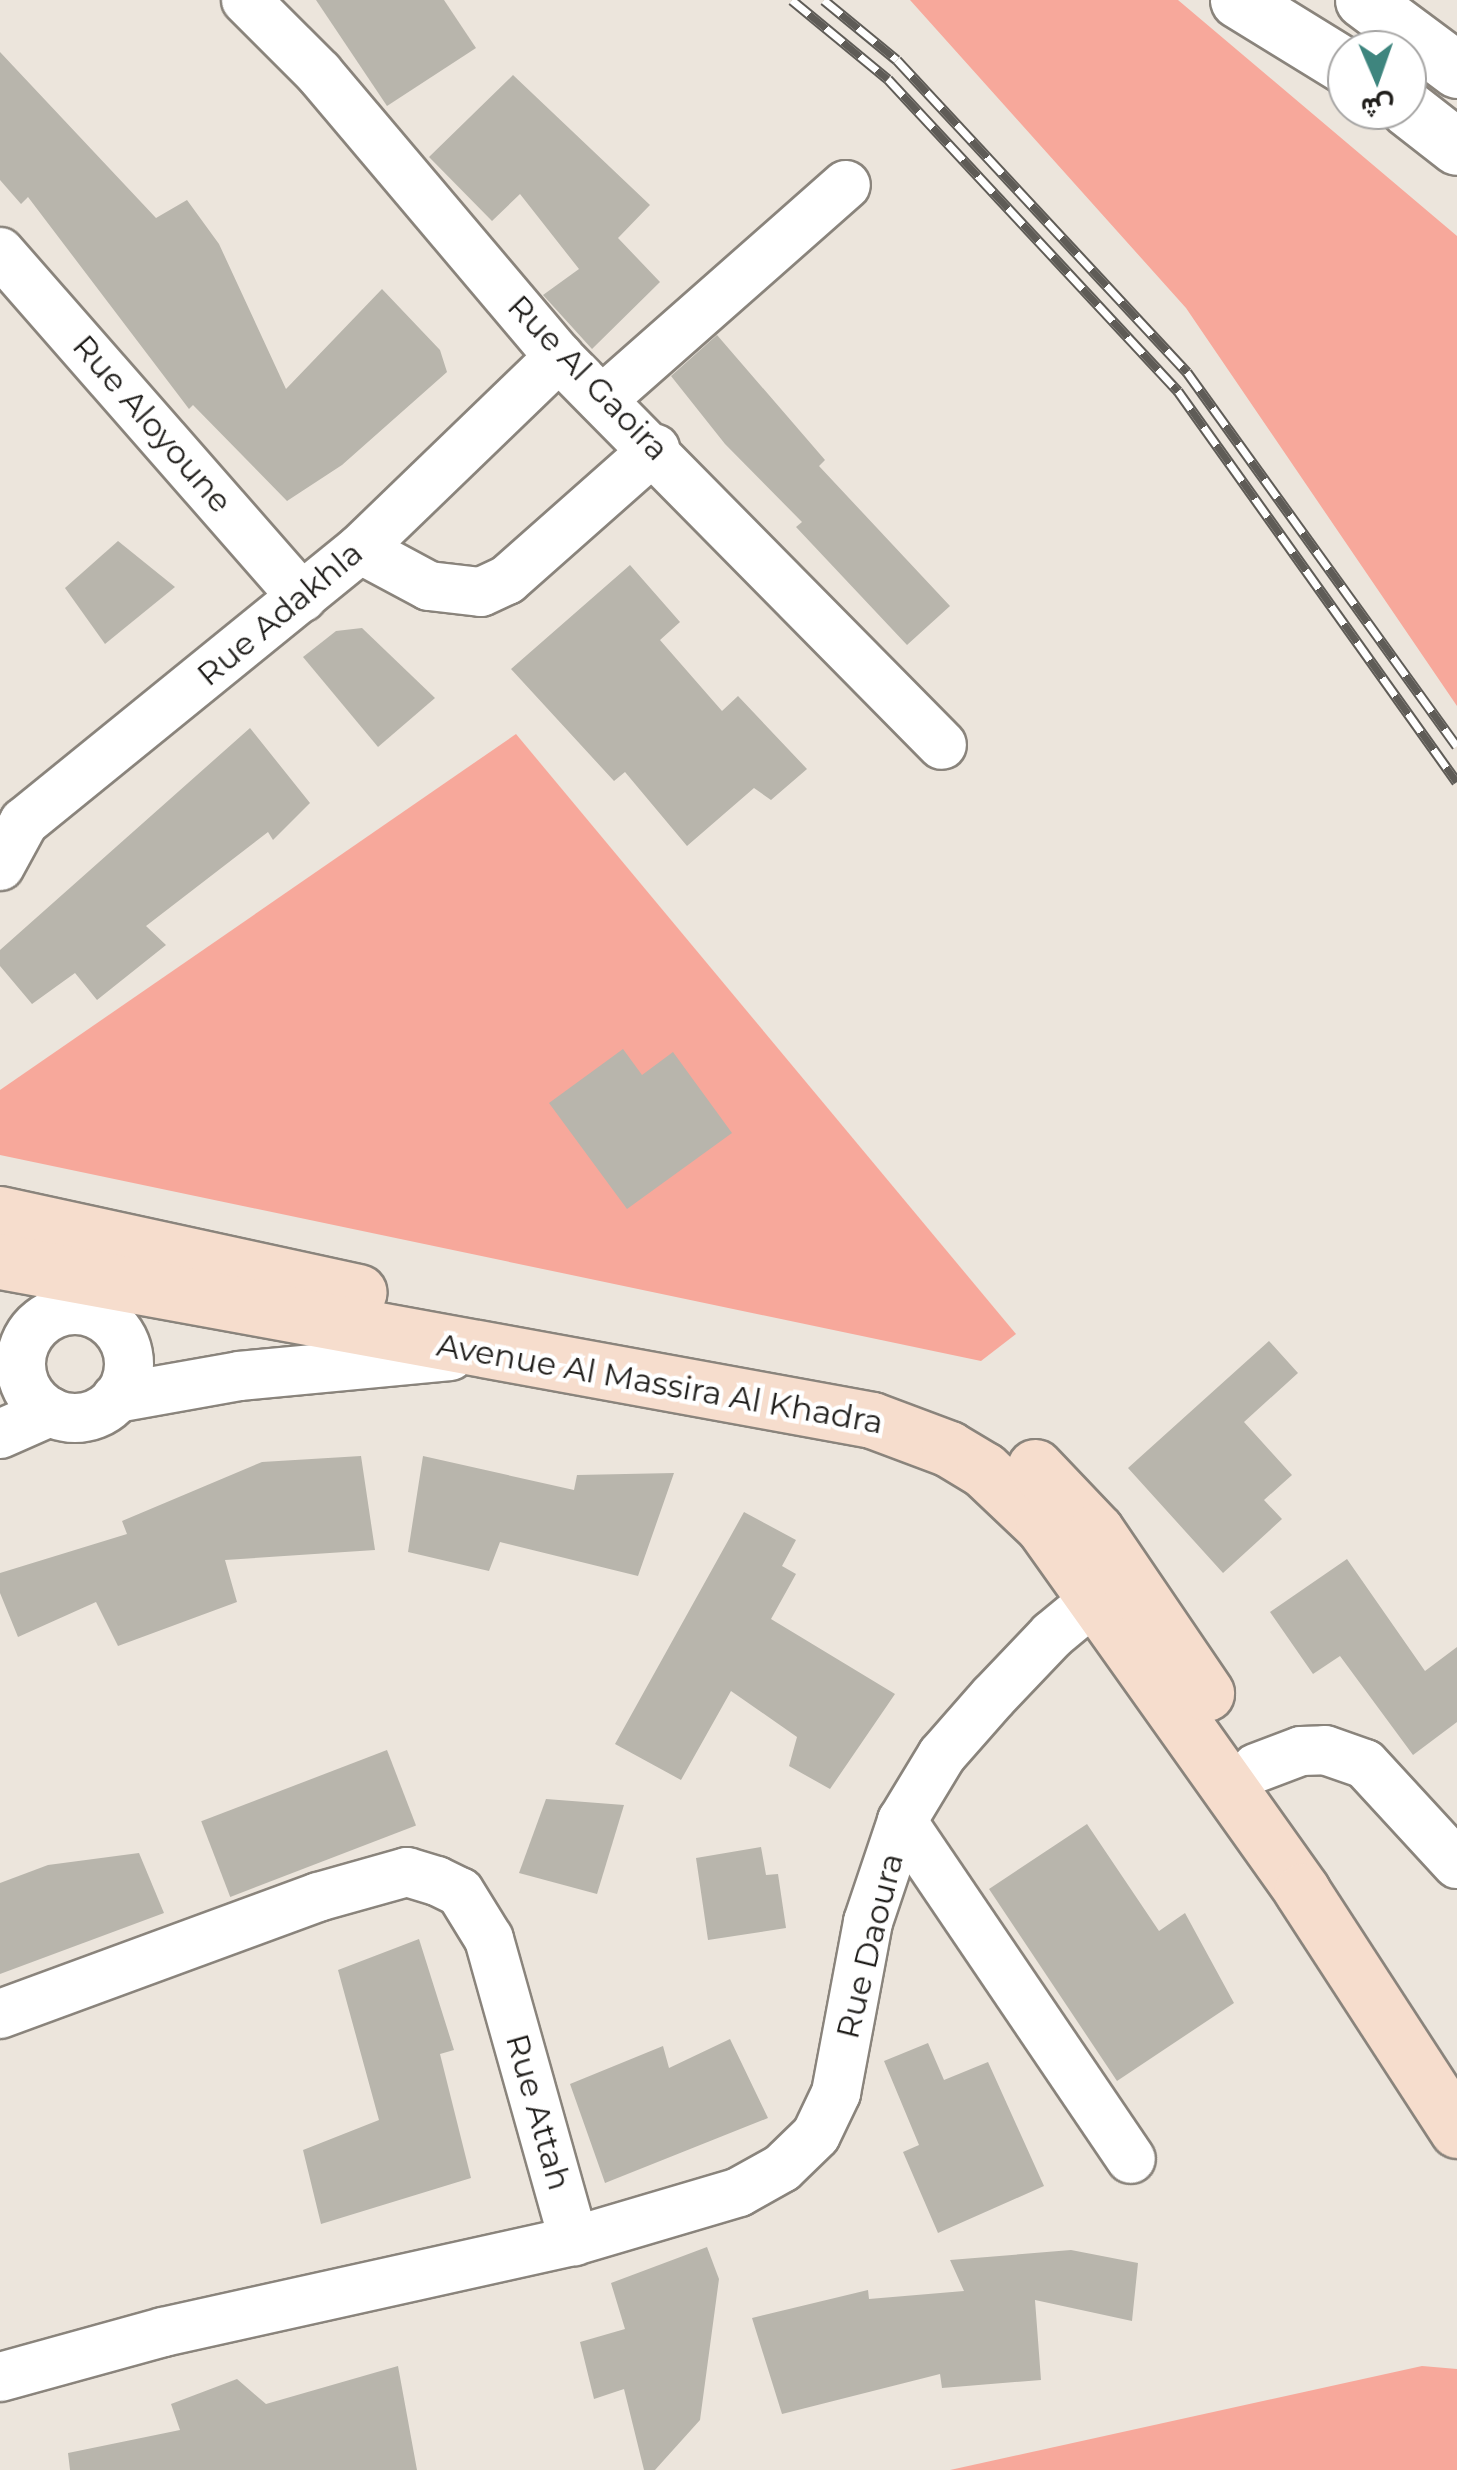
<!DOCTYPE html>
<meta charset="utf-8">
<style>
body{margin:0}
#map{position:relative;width:1457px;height:2470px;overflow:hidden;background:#ece5dc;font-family:Montserrat,Vazirmatn,sans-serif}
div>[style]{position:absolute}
.green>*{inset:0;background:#f7a89b}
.building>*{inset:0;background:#b8b5ac;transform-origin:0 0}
.roads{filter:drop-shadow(2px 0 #8a847c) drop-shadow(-2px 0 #8a847c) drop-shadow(0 2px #8a847c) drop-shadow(0 -2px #8a847c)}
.minor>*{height:48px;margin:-24px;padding:0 24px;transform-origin:24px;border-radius:24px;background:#fff}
.minor>.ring{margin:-24px;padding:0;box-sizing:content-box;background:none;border:48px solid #fff;border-radius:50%}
.tertiary>*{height:55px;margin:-27.5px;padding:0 27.5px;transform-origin:27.5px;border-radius:27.5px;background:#fff}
.secondary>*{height:55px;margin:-27.5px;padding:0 27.5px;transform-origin:27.5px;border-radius:27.5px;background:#f6ddcd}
.rail>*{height:11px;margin-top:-5.5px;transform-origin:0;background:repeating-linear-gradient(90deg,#fff 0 22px,#5f5c57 0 44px);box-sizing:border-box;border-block:2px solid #5f5c57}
span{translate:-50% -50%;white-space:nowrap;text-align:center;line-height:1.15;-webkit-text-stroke:9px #fff;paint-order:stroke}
.street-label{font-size:32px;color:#201e1b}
.north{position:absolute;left:1327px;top:30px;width:100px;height:100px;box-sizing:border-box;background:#fff;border:2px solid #a6a5a4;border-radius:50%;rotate:178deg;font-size:28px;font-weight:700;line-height:40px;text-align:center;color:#201e1b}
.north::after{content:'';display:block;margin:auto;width:35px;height:45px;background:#3e857e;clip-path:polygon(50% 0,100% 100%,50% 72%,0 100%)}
</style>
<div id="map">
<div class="green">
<i style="clip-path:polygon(910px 0,1178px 0,1457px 236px,1457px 706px,1186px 308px)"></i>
<i style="clip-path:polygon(516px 734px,1016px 1334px,981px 1361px,0 1155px,0 1090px)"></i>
<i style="clip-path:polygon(1422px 2366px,1457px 2369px,1457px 2470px,950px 2470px)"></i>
</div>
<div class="building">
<i style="clip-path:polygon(316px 0,444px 0,476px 48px,387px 106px)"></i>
<i style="clip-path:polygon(0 52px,156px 218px,187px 200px,219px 244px,286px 389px,382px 289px,440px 350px,447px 372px,342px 465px,287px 501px,193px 405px,189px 409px,28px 197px,21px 204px,0 180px)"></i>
<i style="clip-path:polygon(513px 75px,650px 205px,618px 238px,660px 282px,592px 349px,543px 295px,579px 269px,520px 194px,492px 221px,429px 157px)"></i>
<i style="clip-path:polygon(717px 335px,825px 460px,819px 466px,950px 606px,907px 645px,796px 527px,802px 522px,725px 444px,671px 376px)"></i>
<i style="clip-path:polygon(118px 541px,175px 587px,105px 644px,65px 588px)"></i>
<i style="clip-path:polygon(630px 565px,680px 622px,660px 640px,722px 711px,738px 696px,807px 769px,771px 800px,754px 788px,687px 846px,625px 772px,614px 781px,511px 669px)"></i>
<i style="clip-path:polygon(362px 628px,435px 698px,378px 747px,303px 657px,336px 631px)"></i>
<i style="clip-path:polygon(250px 728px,310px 803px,273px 840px,268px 832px,146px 926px,166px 945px,97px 1000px,75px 973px,32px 1004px,0 966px,0 950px)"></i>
<i style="clip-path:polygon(623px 1049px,642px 1075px,673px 1052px,732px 1133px,627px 1209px,549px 1103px)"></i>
<i style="clip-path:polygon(1269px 1341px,1298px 1373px,1244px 1422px,1292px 1475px,1264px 1500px,1282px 1519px,1223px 1573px,1128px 1468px)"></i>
<i style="clip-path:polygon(361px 1456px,375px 1550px,225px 1560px,237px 1602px,118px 1646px,96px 1602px,18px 1637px,0 1593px,0 1573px,127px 1534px,122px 1521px,262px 1462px)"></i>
<i style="clip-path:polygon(423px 1456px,574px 1490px,577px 1475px,674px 1473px,638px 1576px,500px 1542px,489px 1571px,408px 1552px)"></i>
<i style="clip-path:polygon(744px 1512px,796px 1540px,782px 1566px,796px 1574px,771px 1619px,895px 1694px,830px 1789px,789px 1766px,797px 1737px,731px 1691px,681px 1780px,615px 1744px)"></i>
<i style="clip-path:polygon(1347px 1559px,1425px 1671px,1457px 1647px,1457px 1722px,1413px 1755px,1340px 1656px,1313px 1674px,1270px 1612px)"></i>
<i style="left:387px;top:1750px;width:81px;height:199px;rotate:69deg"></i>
<i style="clip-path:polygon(546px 1799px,624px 1805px,597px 1894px,519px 1873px)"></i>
<i style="clip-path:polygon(1087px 1824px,1159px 1931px,1185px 1913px,1234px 2003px,1117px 2081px,989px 1889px)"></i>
<i style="clip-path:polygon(761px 1847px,766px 1875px,778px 1874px,786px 1928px,708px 1940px,696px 1858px)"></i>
<i style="clip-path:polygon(139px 1853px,164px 1913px,0 1974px,0 1883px,48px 1865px)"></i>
<i style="clip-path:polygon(419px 1939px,454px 2050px,440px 2054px,471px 2178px,321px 2224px,303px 2150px,379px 2120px,338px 1970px)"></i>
<i style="clip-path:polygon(730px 2039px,768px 2118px,605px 2183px,570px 2084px,663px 2046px,669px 2068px)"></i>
<i style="clip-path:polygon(928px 2043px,944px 2080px,988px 2062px,1044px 2186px,938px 2233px,903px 2152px,919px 2145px,884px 2061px)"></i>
<i style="clip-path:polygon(707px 2247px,719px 2279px,700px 2420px,655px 2470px,644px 2470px,624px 2389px,594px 2399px,580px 2342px,625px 2329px,611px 2283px)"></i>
<i style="clip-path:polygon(1071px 2250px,1138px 2263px,1132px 2321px,1035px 2300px,1041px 2380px,942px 2388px,940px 2374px,782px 2414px,752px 2318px,868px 2290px,869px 2299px,964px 2291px,950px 2260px)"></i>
<i style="clip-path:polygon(398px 2366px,417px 2470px,70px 2470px,68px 2453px,180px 2430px,171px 2404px,237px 2379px,266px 2404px)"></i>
</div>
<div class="roads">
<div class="minor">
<i style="left:246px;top:0;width:103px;rotate:45deg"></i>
<i style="left:319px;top:73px;width:372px;rotate:49.8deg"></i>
<i style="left:559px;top:357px;width:545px;rotate:45.37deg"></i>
<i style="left:0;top:252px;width:459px;rotate:48.8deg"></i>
<i style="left:602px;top:400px;width:325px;rotate:-41.4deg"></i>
<i style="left:360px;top:549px;width:78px;rotate:28.2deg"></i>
<i style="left:429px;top:586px;width:52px;rotate:6.6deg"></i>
<i style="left:481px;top:592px;width:29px;rotate:-25deg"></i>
<i style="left:507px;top:580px;width:198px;rotate:-41.5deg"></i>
<i style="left:0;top:866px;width:50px;rotate:-61.4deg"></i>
<i style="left:24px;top:822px;width:433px;rotate:-39.1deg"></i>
<i style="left:360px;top:549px;width:277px;rotate:-44deg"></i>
<i class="ring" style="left:21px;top:1310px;width:60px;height:60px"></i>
<i style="left:116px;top:1398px;width:125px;rotate:-10.1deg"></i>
<i style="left:239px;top:1376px;width:212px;rotate:-5.4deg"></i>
<i style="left:0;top:1434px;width:55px;rotate:-23.7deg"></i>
<i style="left:1256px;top:1768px;width:48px;rotate:-20.7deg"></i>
<i style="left:1301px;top:1751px;width:24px;rotate:-2deg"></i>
<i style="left:1325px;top:1750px;width:42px;rotate:19.3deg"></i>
<i style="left:1365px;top:1764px;width:136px;rotate:47.4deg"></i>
<i style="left:902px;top:1821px;width:408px;rotate:55.9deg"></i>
<i style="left:0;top:2014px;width:339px;rotate:-20.2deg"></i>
<i style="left:318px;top:1897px;width:92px;rotate:-15.7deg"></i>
<i style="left:407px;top:1872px;width:31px;rotate:17deg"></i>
<i style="left:437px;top:1881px;width:25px;rotate:26deg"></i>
<i style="left:460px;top:1892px;width:55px;rotate:58.3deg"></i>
<i style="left:489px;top:1939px;width:314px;rotate:74.3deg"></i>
<i style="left:0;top:2377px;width:169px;rotate:-15.4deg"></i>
<i style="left:163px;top:2332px;width:421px;rotate:-12.5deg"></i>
<i style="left:574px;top:2241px;width:172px;rotate:-16.5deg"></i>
<i style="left:739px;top:2192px;width:49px;rotate:-29.2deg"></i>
<i style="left:782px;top:2168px;width:47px;rotate:-44.1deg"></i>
<i style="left:816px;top:2135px;width:47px;rotate:-64.5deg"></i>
<i style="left:836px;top:2093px;width:174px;rotate:-79.4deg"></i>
<i style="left:868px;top:1922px;width:107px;rotate:-71.4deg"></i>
<i style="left:902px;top:1821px;width:77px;rotate:-58.8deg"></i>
<i style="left:942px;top:1755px;width:77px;rotate:-48.7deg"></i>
<i style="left:993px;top:1697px;width:86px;rotate:-46.4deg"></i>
<i style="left:1052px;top:1635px;width:91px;rotate:-39.6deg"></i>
</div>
<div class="tertiary">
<i style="left:1238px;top:0;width:128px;rotate:31.6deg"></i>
<i style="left:1363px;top:0;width:117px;rotate:36.7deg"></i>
<i style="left:1407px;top:108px;width:63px;rotate:38deg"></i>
</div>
<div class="secondary">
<i style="left:0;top:1214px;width:367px;rotate:12.3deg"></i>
<i style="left:0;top:1261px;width:886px;rotate:10.33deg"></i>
<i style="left:872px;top:1420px;width:82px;rotate:20.6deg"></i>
<i style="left:949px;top:1449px;width:41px;rotate:31deg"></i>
<i style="left:984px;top:1470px;width:81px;rotate:43.5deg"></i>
<i style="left:1043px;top:1526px;width:448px;rotate:54.6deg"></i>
<i style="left:1302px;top:1891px;width:285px;rotate:57deg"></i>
<i style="left:1035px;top:1467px;width:88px;rotate:46.4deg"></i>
<i style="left:1096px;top:1531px;width:196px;rotate:55.8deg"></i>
</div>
</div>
<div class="rail">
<i style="left:792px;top:0;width:124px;rotate:39.5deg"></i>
<i style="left:888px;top:79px;width:426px;rotate:47.1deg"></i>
<i style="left:1178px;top:391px;width:480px;rotate:54.5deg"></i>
<i style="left:824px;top:0;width:94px;rotate:39.4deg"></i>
<i style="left:897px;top:60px;width:426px;rotate:47.1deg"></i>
<i style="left:1187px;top:372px;width:461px;rotate:54.2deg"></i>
</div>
<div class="street-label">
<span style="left:588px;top:378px;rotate:46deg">Rue Al Gaoira</span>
<span style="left:152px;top:424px;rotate:49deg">Rue Aloyoune</span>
<span style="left:280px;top:614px;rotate:-40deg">Rue Adakhla</span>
<span style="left:660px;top:1384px;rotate:10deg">Avenue Al Massira Al Khadra</span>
<span style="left:870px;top:1946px;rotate:-76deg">Rue Daoura</span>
<span style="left:538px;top:2112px;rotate:74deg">Rue Attah</span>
</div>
<div class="north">ش</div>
</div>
